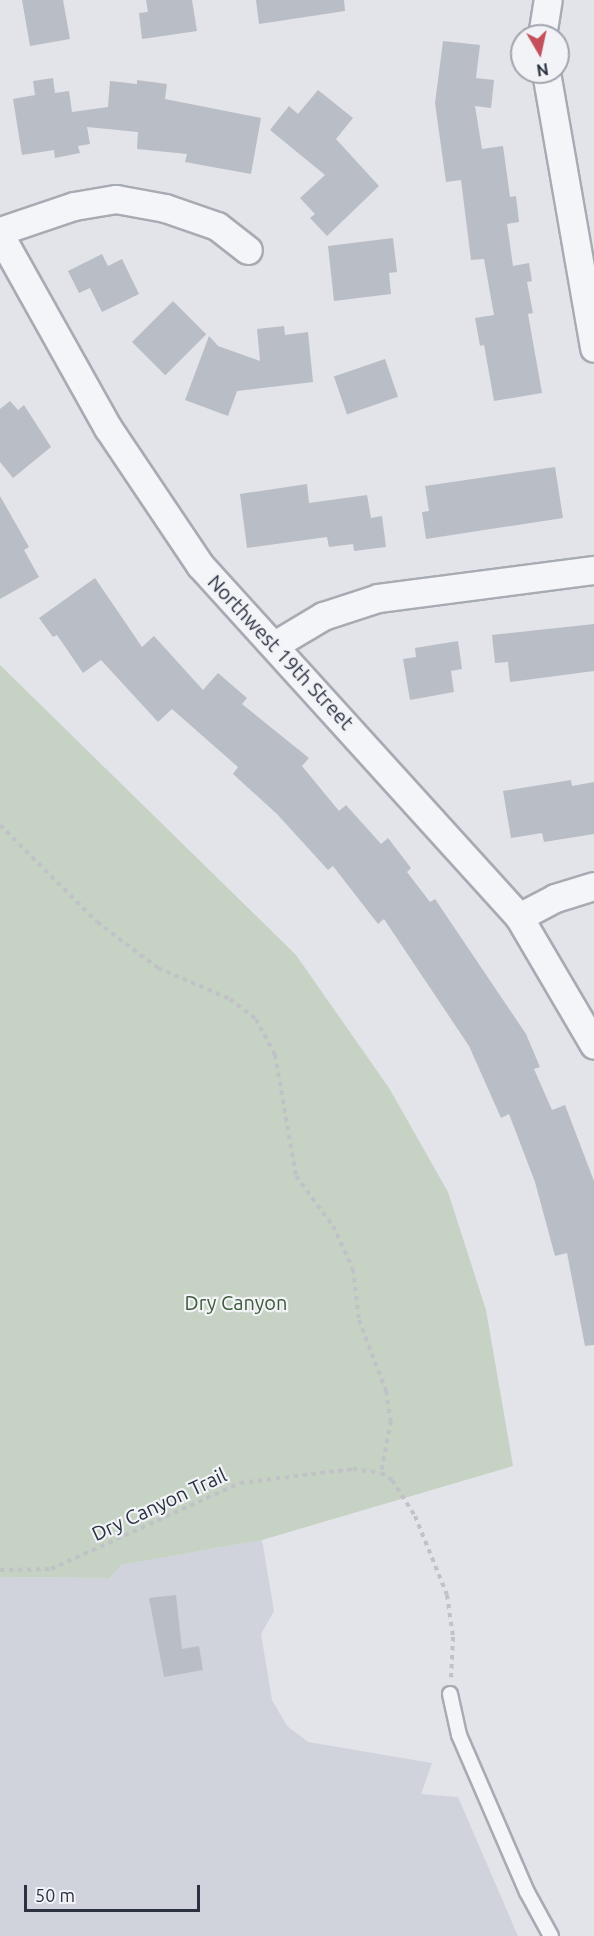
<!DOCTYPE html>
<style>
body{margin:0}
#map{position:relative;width:594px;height:1936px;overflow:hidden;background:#e2e4e9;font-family:Ubuntu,sans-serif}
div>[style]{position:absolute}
.built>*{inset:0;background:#d0d3db}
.green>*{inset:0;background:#c6d2c3}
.building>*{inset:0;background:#b9bdc5;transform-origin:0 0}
.path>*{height:4px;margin-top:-2px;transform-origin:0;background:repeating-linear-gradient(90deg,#c0c2c8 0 4.5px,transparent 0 9px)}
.roads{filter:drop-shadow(2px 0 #a7abb3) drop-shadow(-2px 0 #a7abb3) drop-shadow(0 2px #a7abb3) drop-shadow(0 -2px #a7abb3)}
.service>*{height:14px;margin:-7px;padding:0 7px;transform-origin:7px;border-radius:7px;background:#f4f5f8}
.minor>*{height:27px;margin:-13.5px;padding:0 13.5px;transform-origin:13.5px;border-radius:13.5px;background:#f4f5f8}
span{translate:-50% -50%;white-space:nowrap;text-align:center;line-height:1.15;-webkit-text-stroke:4.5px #f1f3f7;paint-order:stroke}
.street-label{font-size:20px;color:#2b3140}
.park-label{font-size:20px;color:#3e5a39}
.north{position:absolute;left:510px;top:24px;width:60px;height:60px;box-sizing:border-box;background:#f1f3f7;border:2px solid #a2a5ae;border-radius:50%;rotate:171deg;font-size:16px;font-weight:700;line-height:24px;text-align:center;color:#2b3140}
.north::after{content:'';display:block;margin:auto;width:21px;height:27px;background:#c4505b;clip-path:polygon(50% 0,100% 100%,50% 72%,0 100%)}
.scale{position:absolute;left:24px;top:1885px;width:176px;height:27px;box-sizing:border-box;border:3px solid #2b3140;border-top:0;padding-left:8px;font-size:18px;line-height:21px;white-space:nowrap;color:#2b3140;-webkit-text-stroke:4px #f1f3f7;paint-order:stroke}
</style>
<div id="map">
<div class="built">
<i style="clip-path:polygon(262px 1540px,274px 1611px,261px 1634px,272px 1700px,287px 1726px,308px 1742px,432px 1763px,421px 1794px,458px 1797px,518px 1936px,0 1936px,0 1577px,110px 1578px,121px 1565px)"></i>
</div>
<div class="green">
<i style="clip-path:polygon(0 665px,296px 955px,389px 1088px,448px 1192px,486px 1310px,513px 1466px,262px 1540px,121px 1565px,110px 1578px,0 1577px)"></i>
</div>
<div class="building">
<i style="clip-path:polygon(22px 0,63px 0,70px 39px,30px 46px)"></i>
<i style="clip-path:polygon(146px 0,192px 0,197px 31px,142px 39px,139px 13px,148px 12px)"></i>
<i style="clip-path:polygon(256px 0,344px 0,345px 11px,259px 24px)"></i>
<i style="clip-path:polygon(443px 41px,480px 45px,476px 78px,494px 80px,491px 108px,475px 106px,482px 149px,503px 146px,510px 197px,516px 196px,519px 222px,507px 224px,513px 266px,529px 263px,532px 281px,527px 282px,533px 313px,528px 314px,542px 393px,494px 401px,484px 345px,480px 346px,475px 318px,494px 315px,484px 259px,471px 260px,461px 180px,446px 182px,435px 103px)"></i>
<i style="clip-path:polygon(53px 78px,55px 93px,69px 91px,72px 112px,108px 107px,110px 81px,137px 84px,137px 80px,167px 84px,165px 99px,261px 118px,251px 174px,185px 162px,187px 154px,137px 149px,138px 132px,87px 127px,90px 144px,78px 146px,80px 153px,55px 158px,54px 150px,22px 155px,13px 99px,35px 95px,33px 81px)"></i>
<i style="clip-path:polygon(318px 90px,353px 118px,336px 139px,379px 186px,327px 236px,310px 218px,315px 214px,300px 198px,325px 175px,270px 130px,289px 106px,298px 114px)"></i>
<i style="clip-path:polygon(393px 238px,397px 272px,389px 273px,391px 294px,334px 301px,328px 246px)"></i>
<i style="clip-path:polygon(102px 254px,108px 266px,122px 259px,139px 294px,102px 312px,90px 288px,79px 293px,68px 271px)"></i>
<i style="left:173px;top:301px;width:47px;height:58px;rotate:45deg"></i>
<i style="clip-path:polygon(284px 326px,285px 335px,308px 332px,313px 382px,237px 391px,228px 416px,185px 400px,209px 336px,218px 346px,260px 361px,257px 329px)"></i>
<i style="left:385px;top:359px;width:40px;height:54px;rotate:71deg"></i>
<i style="clip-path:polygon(10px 401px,18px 410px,24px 405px,51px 447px,13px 478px,0 462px,0 409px)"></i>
<i style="clip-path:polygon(555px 467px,563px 518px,426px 539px,422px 512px,429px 511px,425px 486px)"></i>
<i style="clip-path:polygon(307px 484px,309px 503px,367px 495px,371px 518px,382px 516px,386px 547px,354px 551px,353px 544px,329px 547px,327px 537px,247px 548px,240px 494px)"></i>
<i style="clip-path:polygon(0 496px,29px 547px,24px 550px,39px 577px,0 599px)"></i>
<i style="clip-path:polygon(95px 578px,142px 647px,154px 636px,203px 690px,218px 673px,247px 698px,242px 704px,309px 758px,302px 766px,339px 811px,346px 805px,381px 844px,388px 838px,411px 868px,407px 872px,430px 902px,435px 899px,526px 1034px,540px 1067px,534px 1069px,552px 1110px,565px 1105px,594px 1181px,594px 1345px,585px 1346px,567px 1253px,555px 1256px,535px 1182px,509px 1114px,501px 1118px,469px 1046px,384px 919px,378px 924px,333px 866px,328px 870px,277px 814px,233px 774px,238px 767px,172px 709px,158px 722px,101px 660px,83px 673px,57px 635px,53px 637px,39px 618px)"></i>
<i style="clip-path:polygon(594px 624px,594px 671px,510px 682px,508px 662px,495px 663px,492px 635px)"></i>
<i style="clip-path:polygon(458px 641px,462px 669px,451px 671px,454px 692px,410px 700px,403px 659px,416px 657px,415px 648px)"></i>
<i style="clip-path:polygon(571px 780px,572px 786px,594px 782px,594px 834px,544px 842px,542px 833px,511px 838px,503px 791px)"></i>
<i style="clip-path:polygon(176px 1595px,182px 1649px,199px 1646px,203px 1670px,164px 1677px,149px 1598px)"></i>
</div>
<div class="path">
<i style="left:0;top:825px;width:137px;rotate:45deg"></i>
<i style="left:97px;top:922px;width:76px;rotate:37deg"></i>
<i style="left:158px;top:968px;width:78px;rotate:23.3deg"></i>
<i style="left:230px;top:999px;width:33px;rotate:38deg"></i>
<i style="left:256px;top:1019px;width:41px;rotate:62.2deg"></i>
<i style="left:275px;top:1055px;width:123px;rotate:80.2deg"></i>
<i style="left:296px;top:1176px;width:62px;rotate:53.5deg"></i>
<i style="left:333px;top:1226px;width:47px;rotate:65.1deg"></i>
<i style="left:353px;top:1269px;width:51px;rotate:83.3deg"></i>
<i style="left:359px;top:1320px;width:76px;rotate:69.2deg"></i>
<i style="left:386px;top:1391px;width:30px;rotate:81deg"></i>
<i style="left:391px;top:1421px;width:53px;rotate:100.9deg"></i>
<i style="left:0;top:1570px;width:51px;rotate:-1.1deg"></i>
<i style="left:51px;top:1569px;width:208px;rotate:-24.5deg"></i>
<i style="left:240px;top:1483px;width:114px;rotate:-7.1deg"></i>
<i style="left:353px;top:1469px;width:28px;rotate:8deg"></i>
<i style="left:381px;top:1473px;width:13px;rotate:32deg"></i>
<i style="left:392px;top:1480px;width:43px;rotate:57.4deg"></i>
<i style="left:415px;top:1516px;width:85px;rotate:67.9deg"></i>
<i style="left:447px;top:1595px;width:42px;rotate:81.9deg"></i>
<i style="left:453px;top:1637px;width:41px;rotate:92.8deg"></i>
</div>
<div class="roads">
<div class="service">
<i style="left:450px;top:1694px;width:42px;rotate:77.6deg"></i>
<i style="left:459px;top:1735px;width:171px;rotate:66.6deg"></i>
<i style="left:527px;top:1892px;width:50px;rotate:61.4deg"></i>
</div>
<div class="minor">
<i style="left:542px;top:36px;width:36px;rotate:-81deg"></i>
<i style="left:546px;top:72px;width:280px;rotate:80.1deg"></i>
<i style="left:0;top:231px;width:78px;rotate:-18.7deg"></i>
<i style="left:74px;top:206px;width:43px;rotate:-9.5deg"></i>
<i style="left:116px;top:199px;width:50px;rotate:10.4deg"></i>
<i style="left:165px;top:208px;width:55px;rotate:19.1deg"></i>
<i style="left:217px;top:226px;width:39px;rotate:38deg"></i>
<i style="left:0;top:235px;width:221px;rotate:60.8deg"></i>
<i style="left:108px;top:428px;width:165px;rotate:56.1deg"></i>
<i style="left:200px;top:565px;width:475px;rotate:47.8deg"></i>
<i style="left:519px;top:917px;width:148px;rotate:59.6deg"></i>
<i style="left:276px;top:644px;width:55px;rotate:-30.8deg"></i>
<i style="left:323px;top:616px;width:58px;rotate:-18.1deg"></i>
<i style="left:378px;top:598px;width:218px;rotate:-7.4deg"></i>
<i style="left:519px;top:917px;width:41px;rotate:-27.8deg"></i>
<i style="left:555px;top:898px;width:41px;rotate:-17.1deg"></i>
</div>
</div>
<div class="street-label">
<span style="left:281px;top:652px;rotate:47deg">Northwest 19th Street</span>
<span style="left:159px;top:1504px;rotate:-25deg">Dry Canyon Trail</span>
</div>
<div class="park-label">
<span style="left:236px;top:1302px">Dry Canyon</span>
</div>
<div class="north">N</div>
<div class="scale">50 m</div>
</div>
